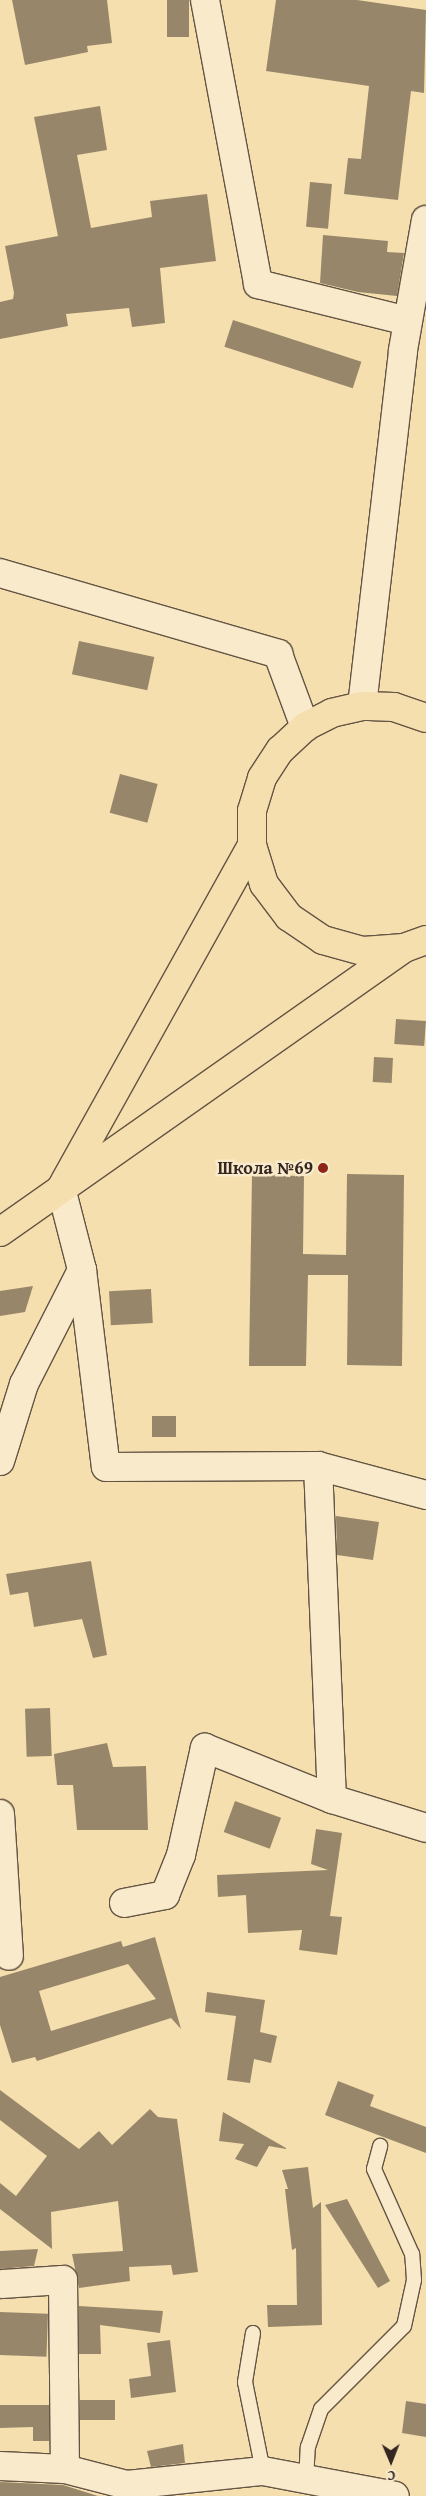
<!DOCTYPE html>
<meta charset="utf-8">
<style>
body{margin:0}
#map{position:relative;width:426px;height:2496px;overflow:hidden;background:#f5dfae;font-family:"Gentium Book Plus",serif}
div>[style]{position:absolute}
.building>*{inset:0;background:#98866a;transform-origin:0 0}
.roads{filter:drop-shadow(1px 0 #645444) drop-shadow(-1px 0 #645444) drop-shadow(0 1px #645444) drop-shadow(0 -1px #645444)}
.service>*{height:14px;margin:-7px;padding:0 7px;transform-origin:7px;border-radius:7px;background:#f8eaca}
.minor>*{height:28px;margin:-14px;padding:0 14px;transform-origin:14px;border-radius:14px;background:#f8eaca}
.primary>*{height:28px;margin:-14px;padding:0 14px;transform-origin:14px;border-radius:14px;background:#f5dfae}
.dots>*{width:14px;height:14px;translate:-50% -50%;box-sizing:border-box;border:2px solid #f8eaca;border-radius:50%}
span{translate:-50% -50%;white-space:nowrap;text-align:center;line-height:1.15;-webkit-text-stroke:5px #f8eaca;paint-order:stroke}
.poi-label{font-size:18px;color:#342621;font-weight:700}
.right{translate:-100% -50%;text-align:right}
.north{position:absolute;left:366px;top:2436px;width:50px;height:50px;-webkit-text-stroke:4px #f8eaca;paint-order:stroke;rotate:179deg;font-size:14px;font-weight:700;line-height:20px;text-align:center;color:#342621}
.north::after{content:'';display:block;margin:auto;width:18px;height:22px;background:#342621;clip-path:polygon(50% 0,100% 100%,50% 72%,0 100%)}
</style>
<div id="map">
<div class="building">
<i style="clip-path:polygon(12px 0,107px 0,112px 43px,87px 46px,88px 52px,25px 65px)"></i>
<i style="left:167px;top:0;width:22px;height:37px"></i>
<i style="clip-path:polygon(276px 0,357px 0,426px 10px,424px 93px,411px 91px,398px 200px,344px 194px,348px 158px,361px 159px,369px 86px,266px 71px)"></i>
<i style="clip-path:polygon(100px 106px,107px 150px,77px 155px,91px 228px,152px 217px,150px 201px,207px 194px,216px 261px,160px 268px,165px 323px,132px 327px,129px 308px,66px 314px,68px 326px,0 339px,0 302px,13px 299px,14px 293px,5px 246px,58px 236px,34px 117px)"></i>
<i style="left:310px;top:182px;width:22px;height:45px;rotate:5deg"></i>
<i style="clip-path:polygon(323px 235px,388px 241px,387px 252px,404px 253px,397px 296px,358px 292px,320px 283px)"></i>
<i style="left:233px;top:320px;width:135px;height:28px;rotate:18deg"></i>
<i style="left:79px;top:641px;width:77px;height:34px;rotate:12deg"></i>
<i style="left:120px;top:774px;width:39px;height:40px;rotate:15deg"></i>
<i style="left:396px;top:1019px;width:30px;height:25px;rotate:4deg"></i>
<i style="left:374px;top:1057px;width:19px;height:25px;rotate:3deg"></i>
<i style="clip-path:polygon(347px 1174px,404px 1175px,402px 1366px,347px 1365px,348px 1275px,308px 1275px,306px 1366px,249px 1366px,252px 1175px,304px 1176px,303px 1254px,346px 1255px)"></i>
<i style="clip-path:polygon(33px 1286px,25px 1312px,0 1316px,0 1291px)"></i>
<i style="left:151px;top:1289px;width:34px;height:42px;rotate:87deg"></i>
<i style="left:152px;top:1416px;width:24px;height:21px"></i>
<i style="clip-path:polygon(336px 1516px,379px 1522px,373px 1560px,337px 1555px)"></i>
<i style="clip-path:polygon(91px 1561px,107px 1655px,93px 1658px,82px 1619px,34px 1627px,28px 1592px,10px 1595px,6px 1574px)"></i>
<i style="left:50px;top:1708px;width:48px;height:25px;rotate:88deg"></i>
<i style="clip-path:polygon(107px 1743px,113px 1767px,146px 1766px,148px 1830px,77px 1830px,73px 1785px,57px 1785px,54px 1754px)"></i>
<i style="left:235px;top:1801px;width:49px;height:33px;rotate:20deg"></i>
<i style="clip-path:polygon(316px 1829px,342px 1833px,330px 1916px,342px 1917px,337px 1955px,299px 1950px,302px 1930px,248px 1933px,246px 1895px,218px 1897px,217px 1875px,328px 1870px,311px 1864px)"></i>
<i style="clip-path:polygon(evenodd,155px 1937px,181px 2029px,171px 2018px,37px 2061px,35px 2057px,12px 2063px,0 2025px,0 1977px,121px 1941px,123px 1947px,155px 1937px,128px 1964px,156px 1999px,51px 2031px,39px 1991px,128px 1964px)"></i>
<i style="clip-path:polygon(207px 1992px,265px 2000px,260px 2032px,277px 2036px,271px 2063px,254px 2059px,250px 2083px,227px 2080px,236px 2016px,205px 2012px)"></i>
<i style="clip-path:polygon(338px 2081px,374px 2095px,370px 2106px,426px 2127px,426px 2153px,325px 2115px)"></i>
<i style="clip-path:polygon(0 2090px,79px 2149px,99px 2131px,112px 2145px,150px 2109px,158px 2117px,177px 2119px,198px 2272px,173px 2275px,171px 2265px,129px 2267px,130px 2281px,79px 2288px,72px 2254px,123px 2251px,118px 2201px,51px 2212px,52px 2249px,0 2209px,0 2183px,16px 2196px,47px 2156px,0 2120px)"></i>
<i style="clip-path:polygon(223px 2112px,286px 2148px,286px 2149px,269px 2146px,257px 2167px,235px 2159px,244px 2144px,219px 2141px)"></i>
<i style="clip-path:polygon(308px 2167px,313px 2208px,321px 2202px,322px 2325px,268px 2327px,267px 2305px,297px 2305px,296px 2248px,292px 2250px,285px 2189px,288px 2189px,282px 2170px)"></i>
<i style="clip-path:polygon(347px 2199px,390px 2281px,378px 2288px,325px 2205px)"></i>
<i style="clip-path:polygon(38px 2249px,34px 2266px,0 2269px,0 2251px)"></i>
<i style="clip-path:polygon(79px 2306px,163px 2311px,160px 2333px,100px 2325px,101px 2354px,79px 2354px)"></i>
<i style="left:0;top:2312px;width:48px;height:43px;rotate:2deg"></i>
<i style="clip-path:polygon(170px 2340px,176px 2392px,131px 2398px,129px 2379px,151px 2376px,147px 2343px)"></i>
<i style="left:80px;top:2400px;width:35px;height:20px"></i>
<i style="clip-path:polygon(406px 2401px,426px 2404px,426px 2437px,402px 2433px)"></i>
<i style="clip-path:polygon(0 2405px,49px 2405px,49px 2441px,33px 2441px,33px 2427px,0 2428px)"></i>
<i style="clip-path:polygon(183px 2444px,185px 2463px,151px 2467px,147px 2451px)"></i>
<i style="clip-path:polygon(0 2482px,63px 2485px,98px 2496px,0 2496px)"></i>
</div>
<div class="roads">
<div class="service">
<i style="left:253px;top:2333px;width:50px;rotate:99.3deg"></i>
<i style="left:245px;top:2382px;width:91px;rotate:78.6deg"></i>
<i style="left:306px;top:2481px;width:34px;rotate:-87deg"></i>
<i style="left:308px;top:2447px;width:40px;rotate:-71.1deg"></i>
<i style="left:321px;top:2409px;width:117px;rotate:-45deg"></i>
<i style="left:404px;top:2326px;width:47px;rotate:-77.7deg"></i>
<i style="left:414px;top:2280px;width:26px;rotate:-94deg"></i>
<i style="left:412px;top:2254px;width:93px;rotate:-114.1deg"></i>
<i style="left:374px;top:2169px;width:24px;rotate:-75deg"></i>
</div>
<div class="minor">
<i style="left:205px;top:0;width:289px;rotate:79.4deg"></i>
<i style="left:258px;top:284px;width:154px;rotate:13.9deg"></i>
<i style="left:0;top:573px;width:290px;rotate:16.2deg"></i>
<i style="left:278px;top:654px;width:78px;rotate:69.7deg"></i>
<i style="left:362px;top:706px;width:358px;rotate:-83.4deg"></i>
<i style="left:403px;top:350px;width:132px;rotate:-80deg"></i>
<i style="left:61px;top:1188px;width:85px;rotate:75.6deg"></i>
<i style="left:82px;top:1270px;width:198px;rotate:83.1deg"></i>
<i style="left:106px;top:1467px;width:212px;rotate:-0.3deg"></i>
<i style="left:318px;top:1466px;width:112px;rotate:15deg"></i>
<i style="left:0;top:1461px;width:81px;rotate:-72.7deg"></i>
<i style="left:24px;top:1384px;width:128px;rotate:-63deg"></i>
<i style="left:318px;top:1466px;width:333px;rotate:87.6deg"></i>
<i style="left:332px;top:1799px;width:98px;rotate:17.1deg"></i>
<i style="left:0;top:1814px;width:142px;rotate:86.4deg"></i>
<i style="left:124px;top:1903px;width:42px;rotate:-11deg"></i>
<i style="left:165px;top:1895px;width:43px;rotate:-68.2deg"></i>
<i style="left:181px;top:1855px;width:110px;rotate:-77.4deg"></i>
<i style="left:205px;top:1748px;width:137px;rotate:21.9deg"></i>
<i style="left:2px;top:2284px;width:61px;rotate:-3.8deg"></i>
<i style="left:63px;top:2280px;width:189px;rotate:89.4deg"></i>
<i style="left:0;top:2466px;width:65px;rotate:2.6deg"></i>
<i style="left:65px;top:2469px;width:64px;rotate:14.5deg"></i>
<i style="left:127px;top:2485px;width:137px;rotate:-5.9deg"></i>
<i style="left:263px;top:2471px;width:134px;rotate:10.7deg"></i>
</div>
<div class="primary">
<i style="left:426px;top:718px;width:34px;rotate:-161deg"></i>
<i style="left:394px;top:707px;width:32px;rotate:-178deg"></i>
<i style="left:362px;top:706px;width:31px;rotate:167deg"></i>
<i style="left:332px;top:713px;width:30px;rotate:153deg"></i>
<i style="left:305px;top:727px;width:34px;rotate:137deg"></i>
<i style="left:280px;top:750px;width:33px;rotate:123deg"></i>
<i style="left:262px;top:778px;width:34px;rotate:107deg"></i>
<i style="left:252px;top:811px;width:34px;rotate:90deg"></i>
<i style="left:252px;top:845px;width:41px;rotate:72.9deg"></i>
<i style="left:264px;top:884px;width:41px;rotate:52.9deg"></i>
<i style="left:289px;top:917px;width:41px;rotate:34.1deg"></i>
<i style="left:323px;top:940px;width:41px;rotate:15.4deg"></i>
<i style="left:363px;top:951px;width:41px;rotate:-4.2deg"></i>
<i style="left:404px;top:948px;width:23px;rotate:-20deg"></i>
<i style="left:64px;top:1183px;width:387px;rotate:-60.9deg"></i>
<i style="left:0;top:1232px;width:494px;rotate:-35.1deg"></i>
</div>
</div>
<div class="dots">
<i style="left:323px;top:1168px;background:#8f2418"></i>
</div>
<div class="poi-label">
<span class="right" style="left:313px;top:1168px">Школа №69</span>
</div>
<div class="north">С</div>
</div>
